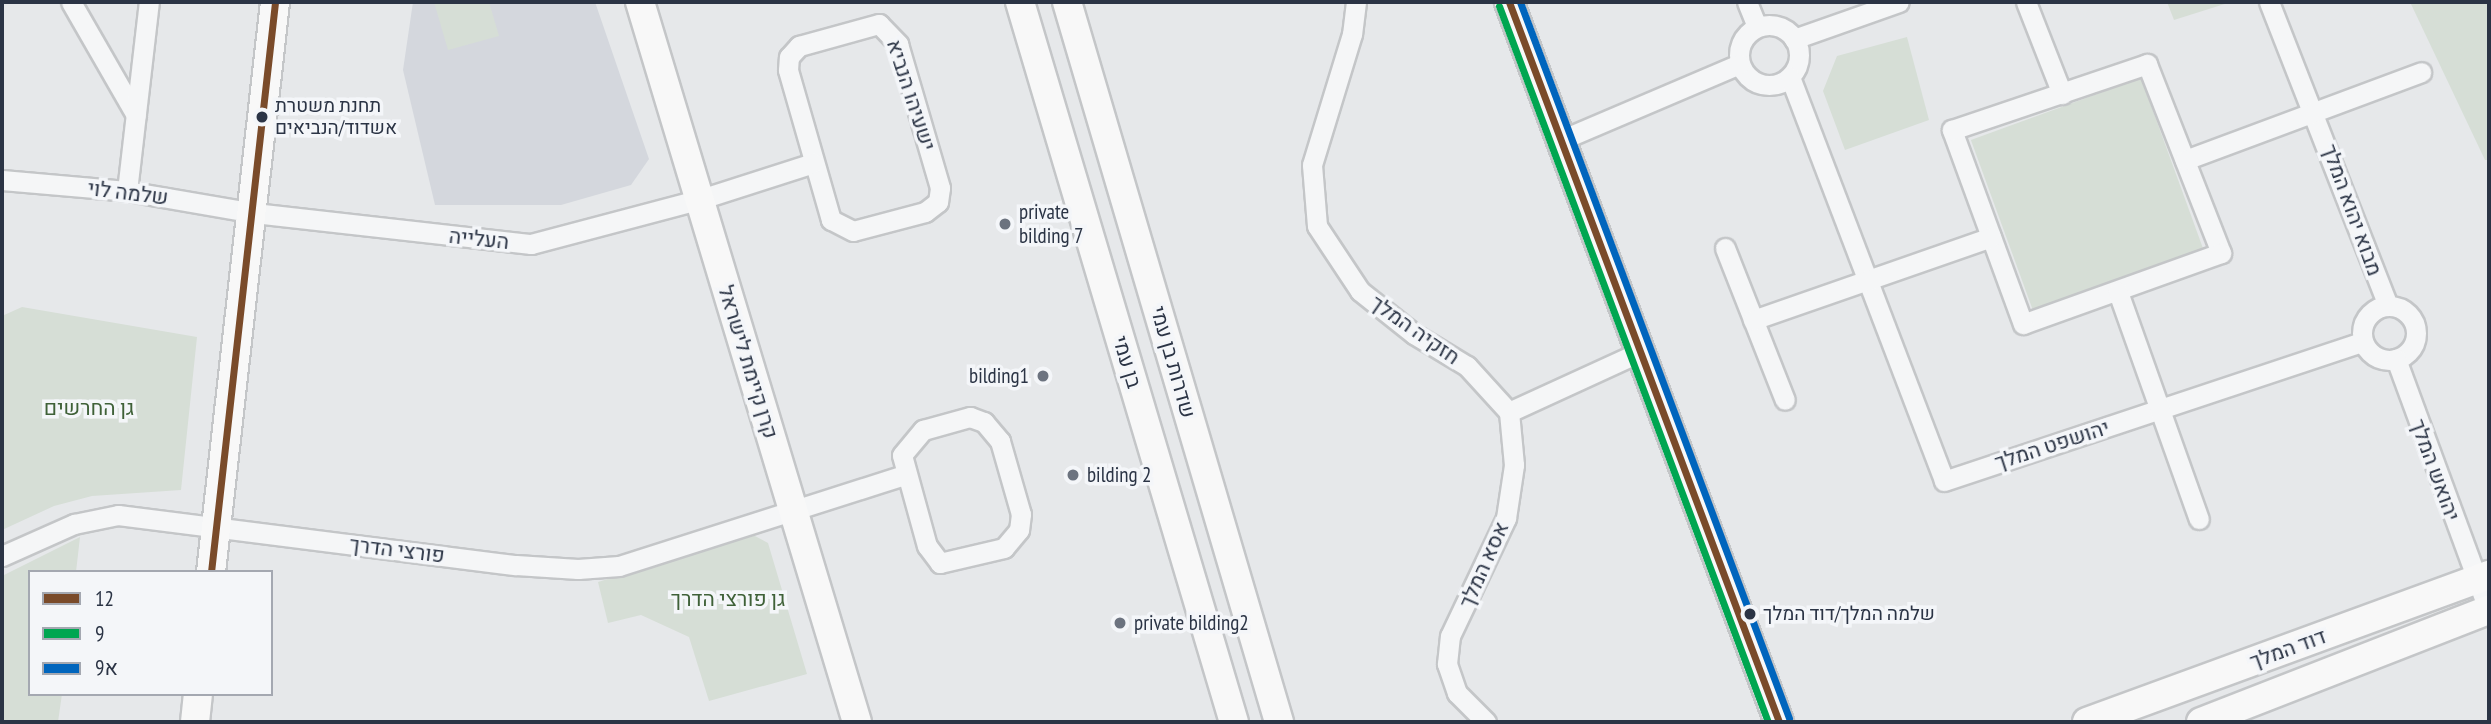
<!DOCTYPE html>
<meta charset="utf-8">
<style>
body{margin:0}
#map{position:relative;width:2491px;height:724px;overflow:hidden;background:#e6e8ea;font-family:"PT Sans Narrow",Heebo,sans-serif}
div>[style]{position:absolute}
.built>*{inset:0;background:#d4d7dd}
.green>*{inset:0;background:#d6ded6;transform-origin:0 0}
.roads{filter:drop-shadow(2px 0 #c4c6c8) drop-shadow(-2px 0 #c4c6c8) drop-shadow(0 2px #c4c6c8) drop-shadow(0 -2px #c4c6c8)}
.street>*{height:19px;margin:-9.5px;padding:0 9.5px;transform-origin:9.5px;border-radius:9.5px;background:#f5f6f7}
.street>.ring{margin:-9.5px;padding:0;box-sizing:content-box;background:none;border:19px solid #f5f6f7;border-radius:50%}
.secondary>*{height:28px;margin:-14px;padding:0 14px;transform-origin:14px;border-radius:14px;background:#f8f8f8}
.bus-1>*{height:7px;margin:-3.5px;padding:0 3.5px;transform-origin:3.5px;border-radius:3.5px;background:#7a4b2a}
.bus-2>*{height:7px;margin:-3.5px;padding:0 3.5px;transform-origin:3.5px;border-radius:3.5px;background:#00a651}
.bus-3>*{height:7px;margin:-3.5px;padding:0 3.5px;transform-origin:3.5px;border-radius:3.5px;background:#0065bd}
.dots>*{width:19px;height:19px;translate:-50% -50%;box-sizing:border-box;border:4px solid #f4f6f9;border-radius:50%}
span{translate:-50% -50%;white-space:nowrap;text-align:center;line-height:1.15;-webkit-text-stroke:7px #f4f6f9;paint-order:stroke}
.bus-label{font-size:19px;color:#2b3445}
.left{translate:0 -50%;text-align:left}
.street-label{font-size:21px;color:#2b3445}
.poi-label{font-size:21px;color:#2b3445}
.right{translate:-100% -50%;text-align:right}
.park-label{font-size:21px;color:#3f6138}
.frame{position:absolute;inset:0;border:4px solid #2b3445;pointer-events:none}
.legend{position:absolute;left:28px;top:570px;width:245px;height:126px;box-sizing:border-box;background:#f4f6f9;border:2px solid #a4a8b1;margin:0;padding:9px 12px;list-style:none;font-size:21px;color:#2b3445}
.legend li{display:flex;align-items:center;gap:14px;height:35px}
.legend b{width:35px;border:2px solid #a4a8b1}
</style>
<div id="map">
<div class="built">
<i style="clip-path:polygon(413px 2px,595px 2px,649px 159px,631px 185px,561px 205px,435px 205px,403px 70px)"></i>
</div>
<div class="green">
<i style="clip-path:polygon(434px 2px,489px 2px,499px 36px,448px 50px)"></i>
<i style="clip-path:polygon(2167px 2px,2231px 2px,2174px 20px)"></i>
<i style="clip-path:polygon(2410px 2px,2489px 2px,2489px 160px,2485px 160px)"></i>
<i style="clip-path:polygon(1907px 37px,1929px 120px,1845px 150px,1823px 91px,1837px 56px)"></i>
<i style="left:2141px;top:78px;width:182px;height:181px;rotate:70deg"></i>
<i style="clip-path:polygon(22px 307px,197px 337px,181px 490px,92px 496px,54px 506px,2px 530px,2px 316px)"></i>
<i style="clip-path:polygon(753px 535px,768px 543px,807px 674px,709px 701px,689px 637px,641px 615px,608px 623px,598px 582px)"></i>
<i style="clip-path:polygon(80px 537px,76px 572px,30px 572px,30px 694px,62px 694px,58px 722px,2px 722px,2px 576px)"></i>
</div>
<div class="roads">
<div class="street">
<i style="left:71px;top:2px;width:130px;rotate:60.1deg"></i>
<i style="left:1356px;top:2px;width:32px;rotate:97deg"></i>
<i style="left:1352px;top:34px;width:137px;rotate:107deg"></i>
<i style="left:1312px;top:165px;width:61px;rotate:85.3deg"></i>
<i style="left:1317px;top:226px;width:78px;rotate:56.5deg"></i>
<i style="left:1360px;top:291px;width:69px;rotate:38.5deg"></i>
<i style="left:1414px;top:334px;width:62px;rotate:31.1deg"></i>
<i style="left:1467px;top:366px;width:62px;rotate:47.6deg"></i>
<i style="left:1747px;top:2px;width:27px;rotate:68deg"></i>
<i style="left:2026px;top:2px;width:99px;rotate:68.6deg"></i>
<i style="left:2269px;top:2px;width:326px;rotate:68.6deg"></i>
<i style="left:879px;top:24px;width:28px;rotate:46deg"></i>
<i style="left:898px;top:44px;width:150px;rotate:73.7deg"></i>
<i style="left:940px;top:188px;width:14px;rotate:98deg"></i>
<i style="left:938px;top:202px;width:16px;rotate:142deg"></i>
<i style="left:925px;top:212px;width:74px;rotate:165.2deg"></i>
<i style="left:853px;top:231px;width:25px;rotate:-153deg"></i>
<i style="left:831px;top:220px;width:156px;rotate:-106deg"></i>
<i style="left:788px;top:70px;width:13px;rotate:-86deg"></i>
<i style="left:789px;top:57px;width:15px;rotate:-48deg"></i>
<i style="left:799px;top:46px;width:83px;rotate:-15.4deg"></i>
<i class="ring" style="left:1739px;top:25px;width:41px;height:41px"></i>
<i style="left:1794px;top:39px;width:111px;rotate:-19.4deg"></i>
<i style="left:2147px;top:64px;width:203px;rotate:68.6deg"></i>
<i style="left:2221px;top:253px;width:210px;rotate:160.3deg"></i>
<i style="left:2023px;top:324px;width:207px;rotate:-110.1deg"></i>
<i style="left:1952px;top:130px;width:206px;rotate:-18.7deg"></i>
<i style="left:1790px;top:77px;width:432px;rotate:69.1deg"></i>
<i style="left:1944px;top:481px;width:441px;rotate:-18.4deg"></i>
<i style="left:1561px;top:140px;width:194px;rotate:-23.1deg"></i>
<i style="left:2185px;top:160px;width:252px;rotate:-20.4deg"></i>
<i style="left:2px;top:180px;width:125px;rotate:5deg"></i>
<i style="left:127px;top:191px;width:129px;rotate:9.8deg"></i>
<i style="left:254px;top:213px;width:279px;rotate:6.4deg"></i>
<i style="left:531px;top:244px;width:173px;rotate:-14.8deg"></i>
<i style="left:698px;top:200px;width:121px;rotate:-17.8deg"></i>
<i style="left:127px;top:191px;width:190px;rotate:-83.4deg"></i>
<i style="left:1725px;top:248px;width:163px;rotate:68.5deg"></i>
<i style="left:2118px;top:292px;width:241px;rotate:70.4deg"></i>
<i class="ring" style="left:2362px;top:306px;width:35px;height:35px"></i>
<i style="left:1753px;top:320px;width:252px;rotate:-19.2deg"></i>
<i style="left:2396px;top:359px;width:270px;rotate:69.8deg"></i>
<i style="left:1509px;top:412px;width:146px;rotate:-24.6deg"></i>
<i style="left:970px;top:417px;width:15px;rotate:20deg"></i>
<i style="left:984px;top:422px;width:25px;rotate:50deg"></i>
<i style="left:1000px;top:441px;width:76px;rotate:74deg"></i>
<i style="left:1021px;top:514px;width:16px;rotate:97deg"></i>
<i style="left:1019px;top:530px;width:23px;rotate:130deg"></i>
<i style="left:1004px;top:548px;width:66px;rotate:166.8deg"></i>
<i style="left:940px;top:563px;width:21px;rotate:-127deg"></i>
<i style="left:927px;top:546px;width:94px;rotate:-105.4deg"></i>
<i style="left:902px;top:455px;width:33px;rotate:-50deg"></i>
<i style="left:923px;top:430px;width:49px;rotate:-15.5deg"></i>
<i style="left:2px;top:556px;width:79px;rotate:-24deg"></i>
<i style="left:74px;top:524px;width:45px;rotate:-11.6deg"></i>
<i style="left:118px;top:515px;width:401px;rotate:7.2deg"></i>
<i style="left:516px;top:565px;width:62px;rotate:3.7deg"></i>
<i style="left:578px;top:569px;width:41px;rotate:-4.2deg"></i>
<i style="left:619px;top:566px;width:299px;rotate:-17.7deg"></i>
<i style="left:1486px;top:722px;width:41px;rotate:-135deg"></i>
<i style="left:1457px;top:693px;width:31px;rotate:-109deg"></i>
<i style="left:1447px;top:664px;width:28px;rotate:-84deg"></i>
<i style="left:1450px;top:636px;width:131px;rotate:-64.6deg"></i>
<i style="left:1506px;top:518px;width:54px;rotate:-81.4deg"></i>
<i style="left:1514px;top:465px;width:53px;rotate:-95.4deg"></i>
</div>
<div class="secondary">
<i style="left:640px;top:2px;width:752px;rotate:73.23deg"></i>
<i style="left:1020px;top:2px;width:751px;rotate:73.45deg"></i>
<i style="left:1067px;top:2px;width:751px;rotate:73.59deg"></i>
<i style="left:1509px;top:2px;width:769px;rotate:69.44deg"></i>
<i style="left:211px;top:572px;width:574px;rotate:-83.59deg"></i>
<i style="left:195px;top:722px;width:28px;rotate:-84deg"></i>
<i style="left:2087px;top:722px;width:428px;rotate:-20.1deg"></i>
<i style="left:2201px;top:722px;width:309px;rotate:-21.3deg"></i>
</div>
</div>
<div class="bus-1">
<i style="left:1509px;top:2px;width:769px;rotate:69.44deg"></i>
<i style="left:211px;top:572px;width:574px;rotate:-83.59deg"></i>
</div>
<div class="bus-2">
<i style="left:1499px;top:6px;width:765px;rotate:69.41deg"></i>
</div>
<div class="bus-3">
<i style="left:1520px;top:2px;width:765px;rotate:69.41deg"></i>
</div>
<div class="dots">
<i style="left:262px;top:117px;background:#2b3445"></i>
<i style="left:1005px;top:224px;background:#6c737f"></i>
<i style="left:1043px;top:376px;background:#6c737f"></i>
<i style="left:1073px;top:475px;background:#6c737f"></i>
<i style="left:1750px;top:614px;background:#2b3445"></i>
<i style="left:1120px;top:623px;background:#6c737f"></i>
</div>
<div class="bus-label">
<span class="left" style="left:275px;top:117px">תחנת משטרת<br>אשדוד/הנביאים</span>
<span class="left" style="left:1763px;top:614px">שלמה המלך/דוד המלך</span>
</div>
<div class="street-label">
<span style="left:911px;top:95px;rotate:72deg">ישעיהו הנביא</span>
<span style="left:128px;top:193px;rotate:7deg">שלמה לוי</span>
<span style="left:2352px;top:210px;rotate:70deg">מבוא יהוא המלך</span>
<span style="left:479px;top:239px;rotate:6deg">העלייה</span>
<span style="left:1415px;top:330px;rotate:35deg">חזקיה המלך</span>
<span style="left:748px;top:362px;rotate:73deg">קרן קיימת לישראל</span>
<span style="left:1127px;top:362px;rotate:73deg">בן עמי</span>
<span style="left:1173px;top:362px;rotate:74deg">שדרות בן עמי</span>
<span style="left:2052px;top:445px;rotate:-18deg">יהושפט המלך</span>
<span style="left:2435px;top:470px;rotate:70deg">יהואש המלך</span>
<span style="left:397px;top:550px;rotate:7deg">פורצי הדרך</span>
<span style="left:1484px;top:565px;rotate:-66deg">אסא המלך</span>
<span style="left:2288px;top:649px;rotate:-20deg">דוד המלך</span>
</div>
<div class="poi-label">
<span class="left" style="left:1019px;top:224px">private<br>bilding 7</span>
<span class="right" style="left:1029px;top:376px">bilding1</span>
<span class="left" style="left:1087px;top:475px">bilding 2</span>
<span class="left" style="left:1134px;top:623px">private bilding2</span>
</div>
<div class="park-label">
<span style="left:89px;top:408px">גן החרשים</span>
<span style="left:728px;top:599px">גן פורצי הדרך</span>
</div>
<div class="frame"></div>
<ul class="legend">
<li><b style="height:9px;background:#7a4b2a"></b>12</li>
<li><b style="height:9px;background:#00a651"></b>9</li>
<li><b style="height:9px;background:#0065bd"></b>9א</li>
</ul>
</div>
